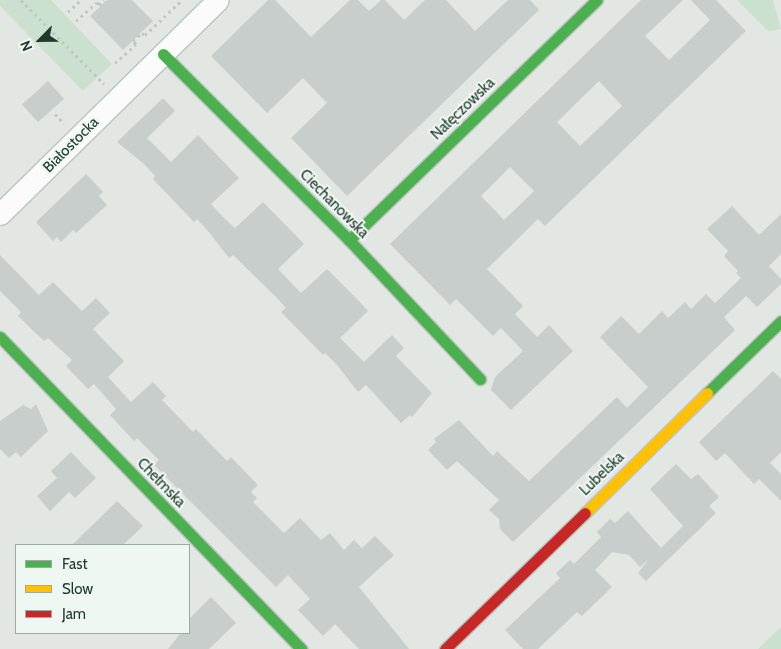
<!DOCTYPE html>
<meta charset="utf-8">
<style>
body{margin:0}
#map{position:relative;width:781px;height:649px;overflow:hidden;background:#e2e7e4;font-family:Cabin,sans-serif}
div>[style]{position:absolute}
.green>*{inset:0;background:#cbe0ce}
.building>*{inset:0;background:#c8cecb;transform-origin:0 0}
.path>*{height:3px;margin-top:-1.5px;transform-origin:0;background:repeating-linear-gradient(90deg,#bfc7c4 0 2.5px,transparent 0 6.5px)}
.roads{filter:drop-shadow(1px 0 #bfc4c1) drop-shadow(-1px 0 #bfc4c1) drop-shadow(0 1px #bfc4c1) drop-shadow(0 -1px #bfc4c1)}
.street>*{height:21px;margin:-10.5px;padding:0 10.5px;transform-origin:10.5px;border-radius:10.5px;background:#fbfbfb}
.fast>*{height:11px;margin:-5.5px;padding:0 5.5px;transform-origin:5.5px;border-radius:5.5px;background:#4caf50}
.slow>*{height:11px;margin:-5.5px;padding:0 5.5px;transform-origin:5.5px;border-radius:5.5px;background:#ffc107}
.jam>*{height:11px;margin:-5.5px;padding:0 5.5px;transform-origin:5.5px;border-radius:5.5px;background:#c62828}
span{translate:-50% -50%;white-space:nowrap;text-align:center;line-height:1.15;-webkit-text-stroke:4px #eff7f2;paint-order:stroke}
.street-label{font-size:15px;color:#20392f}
.legend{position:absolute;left:15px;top:544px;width:175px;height:90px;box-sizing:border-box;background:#eff7f2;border:1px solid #9caba4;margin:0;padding:6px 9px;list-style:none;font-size:15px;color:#20392f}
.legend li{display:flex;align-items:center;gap:10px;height:25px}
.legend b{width:25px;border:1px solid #9caba4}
.north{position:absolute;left:15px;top:15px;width:50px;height:50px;-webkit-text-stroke:4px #eff7f2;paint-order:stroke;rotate:247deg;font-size:14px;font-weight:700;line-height:20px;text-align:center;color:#20392f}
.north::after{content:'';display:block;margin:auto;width:18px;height:22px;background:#20392f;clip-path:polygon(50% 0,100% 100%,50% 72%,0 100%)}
</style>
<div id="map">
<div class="green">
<i style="clip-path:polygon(0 0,51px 0,112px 64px,83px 91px,0 6px)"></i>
<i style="clip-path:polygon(737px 0,773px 0,781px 29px,768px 31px)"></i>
<i style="clip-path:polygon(781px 627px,781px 649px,758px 649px,767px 640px)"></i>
</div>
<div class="building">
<i style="clip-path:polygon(107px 0,132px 0,153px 21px,123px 50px,90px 16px)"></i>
<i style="clip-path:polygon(268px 0,275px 0,311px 37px,350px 0,358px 0,369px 11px,381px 0,385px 0,404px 20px,425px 0,446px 0,475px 31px,508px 0,530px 0,539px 10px,347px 196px,291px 138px,327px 103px,303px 78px,267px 113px,211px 56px)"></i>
<i style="clip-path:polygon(evenodd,641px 0,683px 0,645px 36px,669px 60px,710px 20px,691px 0,716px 0,746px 31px,545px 226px,538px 219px,487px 269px,523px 306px,515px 314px,537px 337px,549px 325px,573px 351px,511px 410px,491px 390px,495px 377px,523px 351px,501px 328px,493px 336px,456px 299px,450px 305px,390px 244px,641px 0,599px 81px,622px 106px,580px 146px,557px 122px,599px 81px,641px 0,510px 167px,534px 191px,504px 220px,481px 196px,510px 167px)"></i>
<i style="left:48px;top:81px;width:24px;height:35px;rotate:48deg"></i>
<i style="clip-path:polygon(163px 98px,175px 111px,147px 138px,171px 162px,198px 135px,239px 178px,211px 204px,223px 217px,235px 228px,263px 202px,304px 244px,278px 269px,301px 293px,327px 269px,356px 298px,368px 311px,340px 338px,364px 362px,392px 335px,404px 348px,396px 356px,432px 393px,412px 417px,410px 415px,401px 423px,366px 385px,358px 392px,337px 365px,325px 353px,323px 355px,281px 312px,286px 308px,275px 296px,233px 255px,229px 258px,208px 231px,197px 219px,194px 222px,153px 179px,155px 176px,144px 164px,117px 142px)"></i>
<i style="clip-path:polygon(86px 174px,103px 192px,99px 196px,107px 205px,76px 233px,73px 230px,61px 242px,57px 237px,53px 241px,36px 222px)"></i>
<i style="clip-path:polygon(732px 206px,759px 235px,781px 214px,781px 254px,769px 266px,781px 279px,781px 284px,757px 307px,746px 296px,724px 317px,735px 330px,513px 542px,500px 529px,499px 519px,489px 510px,499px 500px,457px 461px,447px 470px,428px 450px,436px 442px,434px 439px,459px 420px,493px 456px,497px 451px,529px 481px,617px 397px,627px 408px,648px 387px,600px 337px,621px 316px,639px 334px,662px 311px,668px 318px,685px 302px,691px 309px,706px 294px,715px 303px,741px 278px,736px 273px,738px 271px,724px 256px,728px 251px,707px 229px)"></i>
<i style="clip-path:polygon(0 255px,39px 295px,53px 282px,82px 311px,96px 298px,110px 313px,93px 329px,124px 361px,108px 377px,131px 402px,153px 382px,166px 396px,162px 400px,193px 432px,196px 429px,227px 461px,231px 457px,258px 485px,251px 492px,257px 498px,253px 502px,284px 533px,300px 518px,321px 540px,330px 533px,344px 550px,354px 540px,362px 548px,375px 536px,394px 555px,359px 587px,409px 649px,359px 649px,335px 624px,323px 636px,298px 610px,310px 599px,288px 575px,276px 587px,154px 465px,159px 460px,137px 438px,134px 441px,110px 415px,116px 409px,94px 384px,88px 389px,66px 366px,72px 360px,48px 338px,44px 341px,18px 316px,21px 312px,0 291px)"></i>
<i style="clip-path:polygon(773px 371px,781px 379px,781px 452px,770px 463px,781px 474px,781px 501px,759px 479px,754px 484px,725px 453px,716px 461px,699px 442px)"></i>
<i style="clip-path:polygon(36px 404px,48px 431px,21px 457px,16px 452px,9px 458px,0 449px,0 421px,23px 405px,31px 409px)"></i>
<i style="clip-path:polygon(71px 452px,96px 478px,75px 498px,69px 492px,50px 511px,37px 496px,57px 478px,51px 471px)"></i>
<i style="clip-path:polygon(676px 464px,691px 479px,698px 474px,719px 497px,709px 506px,716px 513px,646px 581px,638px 573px,649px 559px,640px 567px,629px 555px,612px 552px,595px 570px,612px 587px,582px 616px,577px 612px,538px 649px,523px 649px,505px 630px,560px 578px,556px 573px,570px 560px,574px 564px,601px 537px,597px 532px,610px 519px,615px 523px,628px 511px,661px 548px,683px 526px,650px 489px)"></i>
<i style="clip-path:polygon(117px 501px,143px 526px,123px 545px,72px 545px)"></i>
<i style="clip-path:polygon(211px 597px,236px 623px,209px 649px,168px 649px,181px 633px,189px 633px,189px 619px)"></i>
</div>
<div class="path">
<i style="left:21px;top:0;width:118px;rotate:45.3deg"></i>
<i style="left:68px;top:12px;width:18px;rotate:-43deg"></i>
<i style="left:76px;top:21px;width:28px;rotate:-42deg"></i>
<i style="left:97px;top:2px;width:4px;rotate:56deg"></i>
<i style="left:99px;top:5px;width:7px;rotate:-45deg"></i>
<i style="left:115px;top:63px;width:28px;rotate:-42deg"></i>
<i style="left:136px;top:44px;width:4px;rotate:-135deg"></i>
<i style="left:133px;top:41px;width:12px;rotate:-42deg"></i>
<i style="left:142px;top:33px;width:4px;rotate:34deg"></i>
<i style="left:145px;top:35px;width:51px;rotate:-43.4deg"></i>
<i style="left:55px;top:114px;width:13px;rotate:45deg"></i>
</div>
<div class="roads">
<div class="street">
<i style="left:0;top:214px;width:305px;rotate:-44.5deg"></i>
</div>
<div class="fast">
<i style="left:163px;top:54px;width:263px;rotate:45deg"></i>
<i style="left:349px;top:240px;width:191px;rotate:46.7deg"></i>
<i style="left:349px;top:240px;width:345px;rotate:-44.1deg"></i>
<i style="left:0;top:337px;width:434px;rotate:46deg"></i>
<i style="left:707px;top:393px;width:103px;rotate:-44.2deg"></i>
</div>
<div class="slow">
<i style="left:585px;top:513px;width:171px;rotate:-44.5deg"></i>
</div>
<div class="jam">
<i style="left:445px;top:649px;width:195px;rotate:-44.2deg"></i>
</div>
</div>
<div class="street-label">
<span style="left:463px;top:109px;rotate:-44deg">Nałęczowska</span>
<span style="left:71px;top:145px;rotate:-45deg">Białostocka</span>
<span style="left:334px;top:204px;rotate:45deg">Ciechanowska</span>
<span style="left:602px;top:474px;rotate:-44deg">Lubelska</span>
<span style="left:161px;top:483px;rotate:46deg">Chełmska</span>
</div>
<ul class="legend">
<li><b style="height:6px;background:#4caf50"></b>Fast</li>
<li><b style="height:6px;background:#ffc107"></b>Slow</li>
<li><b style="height:6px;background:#c62828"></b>Jam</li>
</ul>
<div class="north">N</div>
</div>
